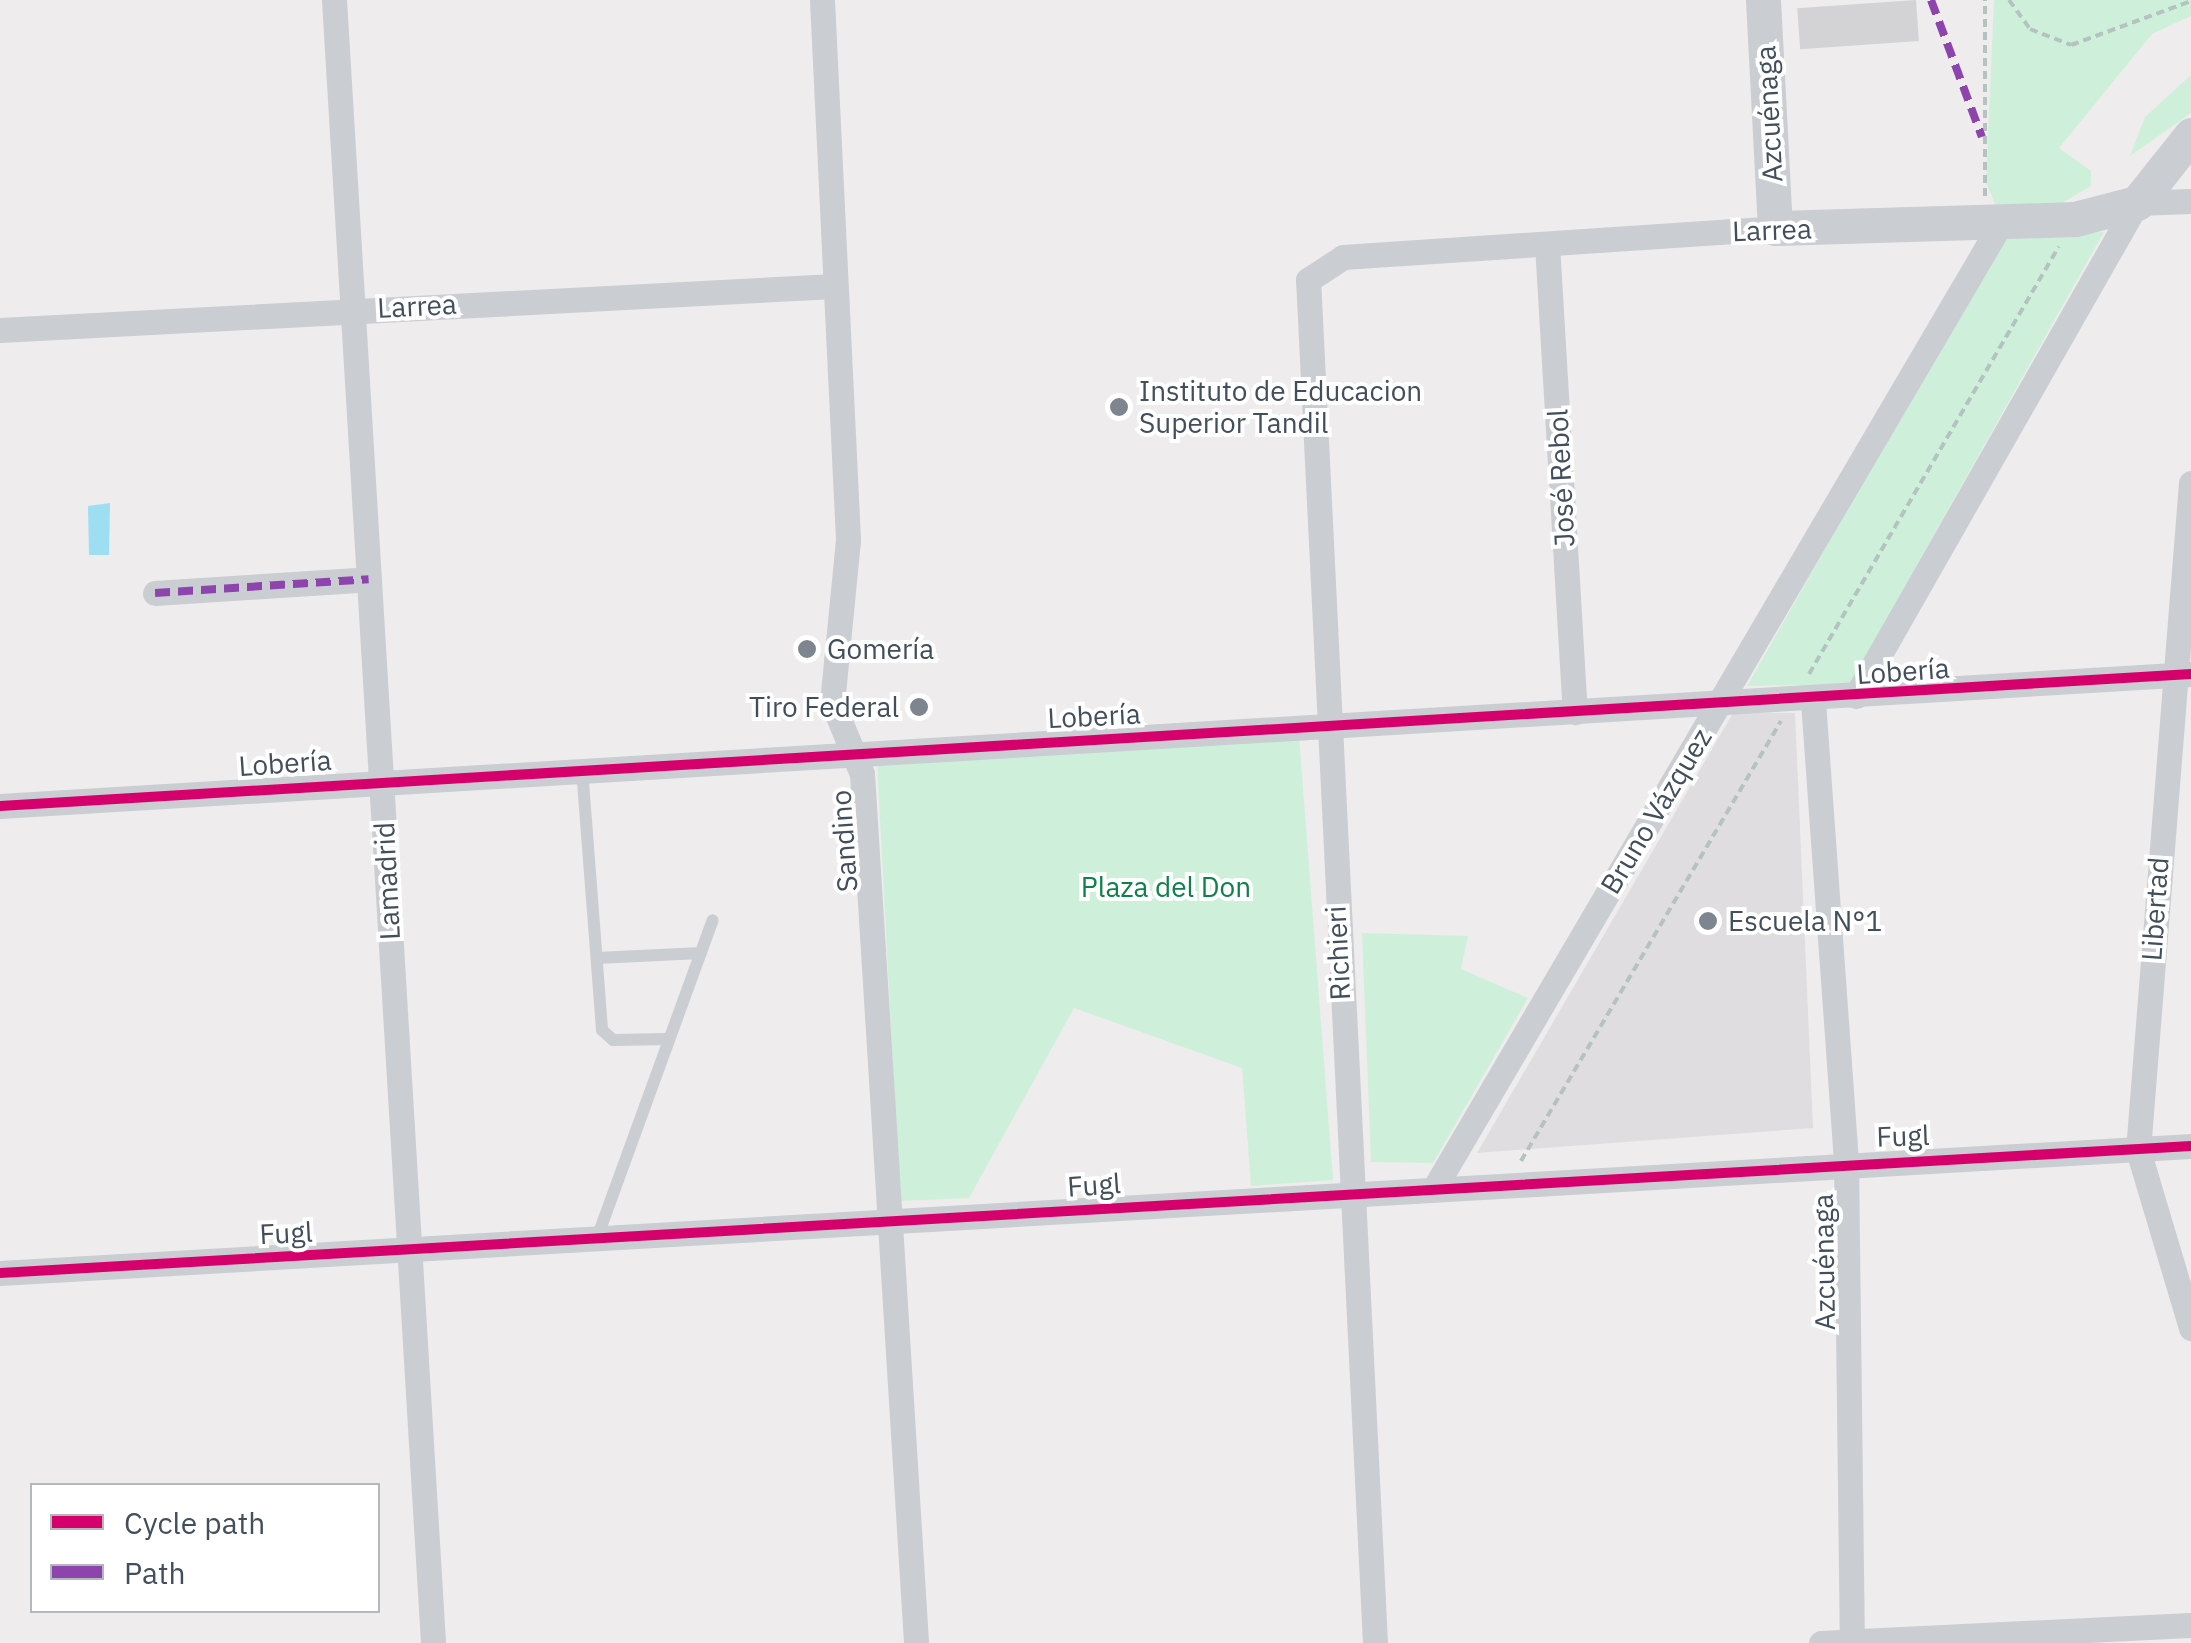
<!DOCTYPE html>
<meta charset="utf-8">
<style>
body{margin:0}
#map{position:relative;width:2191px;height:1643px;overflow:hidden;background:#eeecec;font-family:"IBM Plex Sans",sans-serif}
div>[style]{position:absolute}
.education>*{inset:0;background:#dfdddf}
.green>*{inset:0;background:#cef0db}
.water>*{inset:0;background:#9edef2}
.building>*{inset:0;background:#d3d3d5;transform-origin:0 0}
.path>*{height:4px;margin-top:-2px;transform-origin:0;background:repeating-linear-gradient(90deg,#b5c3c0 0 8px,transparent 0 13px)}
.lane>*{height:12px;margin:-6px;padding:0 6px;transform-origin:6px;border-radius:6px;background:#cacdd1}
.street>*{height:25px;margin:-12.5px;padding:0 12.5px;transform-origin:12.5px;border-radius:12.5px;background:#cacdd1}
.secondary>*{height:35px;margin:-17.5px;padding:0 17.5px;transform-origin:17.5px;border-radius:17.5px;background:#cacdd2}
.quiet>*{height:8px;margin-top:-4px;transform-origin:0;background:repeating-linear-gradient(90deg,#8e44ad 0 15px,transparent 0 23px)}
.cycleway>*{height:10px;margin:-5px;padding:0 5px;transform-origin:5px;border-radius:5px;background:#d6006c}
.dots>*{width:28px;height:28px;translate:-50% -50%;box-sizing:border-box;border:5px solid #fff;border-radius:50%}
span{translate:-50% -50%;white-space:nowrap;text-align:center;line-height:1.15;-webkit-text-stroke:8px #fff;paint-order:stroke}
.street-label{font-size:28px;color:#424e5b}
.poi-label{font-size:28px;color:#424e5b}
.left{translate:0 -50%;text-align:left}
.right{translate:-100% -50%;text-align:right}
.park-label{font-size:28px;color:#0d824a}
.legend{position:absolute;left:30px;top:1483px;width:350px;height:130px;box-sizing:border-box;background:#fff;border:2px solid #b3b8bd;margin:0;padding:12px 18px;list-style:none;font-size:30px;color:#424e5b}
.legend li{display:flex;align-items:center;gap:20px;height:50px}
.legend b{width:50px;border:2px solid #b3b8bd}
</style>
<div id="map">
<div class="education">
<i style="clip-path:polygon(1733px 713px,1795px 713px,1813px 1128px,1477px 1153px)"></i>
</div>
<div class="green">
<i style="clip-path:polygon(1994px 0,2191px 0,2191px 16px,2152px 34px,2059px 148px,2091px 171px,2091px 186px,2062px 203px,1999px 214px,1986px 182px)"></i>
<i style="clip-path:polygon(2191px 75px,2191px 113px,2130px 156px,2145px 117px)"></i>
<i style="clip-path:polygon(2104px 232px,1850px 684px,1747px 686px,2004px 236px)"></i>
<i style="clip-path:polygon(1299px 736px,1333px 1180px,1251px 1186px,1242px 1068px,1074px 1008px,969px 1198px,900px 1201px,877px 761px)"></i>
<i style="clip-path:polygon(1362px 933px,1468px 936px,1461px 969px,1528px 998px,1433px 1163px,1371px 1162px)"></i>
</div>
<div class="water">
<i style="clip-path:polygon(110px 503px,109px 555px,89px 555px,88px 506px)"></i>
</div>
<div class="building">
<i style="left:1916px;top:0;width:41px;height:119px;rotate:86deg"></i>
</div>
<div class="path">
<i style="left:2009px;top:0;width:36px;rotate:54deg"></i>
<i style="left:2030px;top:29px;width:44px;rotate:21.3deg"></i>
<i style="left:2071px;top:45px;width:128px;rotate:-20.1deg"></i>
<i style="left:1985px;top:196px;width:196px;rotate:-90deg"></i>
<i style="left:1809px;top:674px;width:495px;rotate:-59.7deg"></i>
<i style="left:1521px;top:1161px;width:511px;rotate:-59.42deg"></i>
</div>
<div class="lane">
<i style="left:582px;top:769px;width:262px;rotate:85.6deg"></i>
<i style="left:602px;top:1030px;width:15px;rotate:42deg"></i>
<i style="left:613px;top:1040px;width:56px;rotate:-1deg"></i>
<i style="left:597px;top:958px;width:104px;rotate:-2.8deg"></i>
<i style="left:597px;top:1238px;width:338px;rotate:-70deg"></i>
</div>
<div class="street">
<i style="left:334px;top:0;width:1646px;rotate:86.55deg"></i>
<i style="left:822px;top:0;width:541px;rotate:87.24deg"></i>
<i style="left:848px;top:540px;width:163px;rotate:95.6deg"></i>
<i style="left:832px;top:702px;width:78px;rotate:67.4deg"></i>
<i style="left:862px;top:774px;width:871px;rotate:86.44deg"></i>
<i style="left:1547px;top:244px;width:469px;rotate:86.6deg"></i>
<i style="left:0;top:330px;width:836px;rotate:-3.02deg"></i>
<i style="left:2191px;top:483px;width:669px;rotate:94.54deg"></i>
<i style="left:2138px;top:1150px;width:186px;rotate:73.4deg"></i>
<i style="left:155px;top:593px;width:214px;rotate:-3.7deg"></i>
<i style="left:1856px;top:696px;width:567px;rotate:-60.32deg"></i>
<i style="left:2137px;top:203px;width:54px;rotate:-2.1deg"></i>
<i style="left:1813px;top:701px;width:461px;rotate:85.9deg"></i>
<i style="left:1846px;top:1161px;width:482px;rotate:89.3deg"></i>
<i style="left:0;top:806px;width:2195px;rotate:-3.45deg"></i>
<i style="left:1435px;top:1187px;width:1112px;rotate:-59.58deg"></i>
<i style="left:0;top:1273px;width:2195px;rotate:-3.32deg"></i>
<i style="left:1375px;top:1643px;width:1365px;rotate:-92.81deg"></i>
<i style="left:1308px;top:280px;width:42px;rotate:-33.3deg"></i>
<i style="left:1343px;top:257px;width:433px;rotate:-3.8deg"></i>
<i style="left:1821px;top:1643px;width:370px;rotate:-2.8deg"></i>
</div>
<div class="secondary">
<i style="left:1763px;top:0;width:228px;rotate:87deg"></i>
<i style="left:1775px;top:228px;width:300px;rotate:-1.7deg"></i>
<i style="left:2075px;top:219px;width:64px;rotate:-14.5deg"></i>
<i style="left:2137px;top:203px;width:87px;rotate:-51.5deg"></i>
</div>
<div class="quiet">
<i style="left:1931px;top:0;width:146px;rotate:69.6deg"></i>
<i style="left:155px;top:593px;width:214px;rotate:-3.7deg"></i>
</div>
<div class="cycleway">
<i style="left:0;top:806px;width:2195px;rotate:-3.45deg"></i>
<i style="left:0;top:1273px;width:2195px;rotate:-3.32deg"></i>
</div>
<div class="dots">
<i style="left:1119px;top:407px;background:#7e858e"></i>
<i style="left:807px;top:649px;background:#7e858e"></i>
<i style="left:919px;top:707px;background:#7e858e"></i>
<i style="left:1708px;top:921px;background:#7e858e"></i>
</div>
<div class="street-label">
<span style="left:1769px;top:114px;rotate:-93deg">Azcuénaga</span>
<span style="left:1772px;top:230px;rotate:-2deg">Larrea</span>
<span style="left:417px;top:306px;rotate:-3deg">Larrea</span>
<span style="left:1561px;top:478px;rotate:-93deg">José Rebol</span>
<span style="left:1903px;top:671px;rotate:-4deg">Lobería</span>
<span style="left:1094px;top:716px;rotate:-3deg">Lobería</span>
<span style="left:285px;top:763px;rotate:-4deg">Lobería</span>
<span style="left:1656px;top:811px;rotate:-59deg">Bruno Vázquez</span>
<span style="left:844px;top:841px;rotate:-94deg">Sandino</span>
<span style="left:387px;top:881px;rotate:-93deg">Lamadrid</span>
<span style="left:2155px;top:909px;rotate:-86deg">Libertad</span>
<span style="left:1338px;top:953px;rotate:-93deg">Richieri</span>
<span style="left:1903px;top:1136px;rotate:-2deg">Fugl</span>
<span style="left:1094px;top:1185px;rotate:-4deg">Fugl</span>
<span style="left:286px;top:1233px;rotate:-3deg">Fugl</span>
<span style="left:1824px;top:1262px;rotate:-91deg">Azcuénaga</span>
</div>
<div class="poi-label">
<span class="left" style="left:1139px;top:407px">Instituto de Educacion<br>Superior Tandil</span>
<span class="left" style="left:827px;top:649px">Gomería</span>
<span class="right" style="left:899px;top:707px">Tiro Federal</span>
<span class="left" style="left:1728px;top:921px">Escuela N°1</span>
</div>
<div class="park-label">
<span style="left:1166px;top:887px">Plaza del Don</span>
</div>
<ul class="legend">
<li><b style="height:12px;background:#d6006c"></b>Cycle path</li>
<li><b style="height:12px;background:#8e44ad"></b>Path</li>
</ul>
</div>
